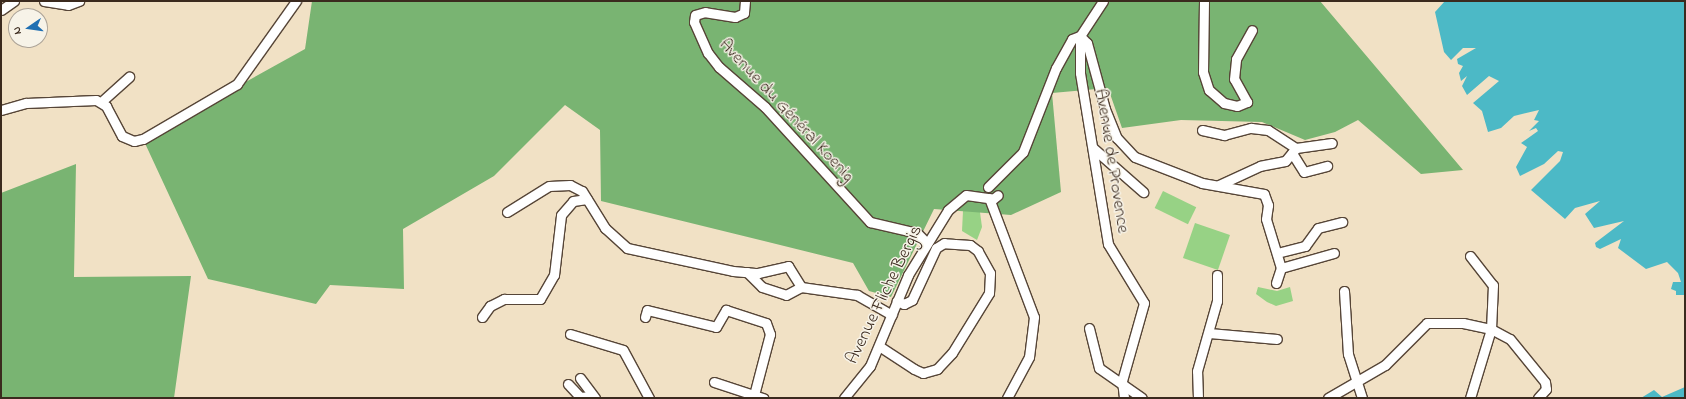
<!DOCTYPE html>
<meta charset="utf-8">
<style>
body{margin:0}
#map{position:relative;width:1686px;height:399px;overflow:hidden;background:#f1e1c5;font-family:"Indie Flower",sans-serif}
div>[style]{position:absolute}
.green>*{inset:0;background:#97d285;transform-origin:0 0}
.forest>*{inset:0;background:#79b472}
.water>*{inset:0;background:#4cb9c6}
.roads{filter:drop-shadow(1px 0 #564537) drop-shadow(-1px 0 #564537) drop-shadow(0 1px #564537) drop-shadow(0 -1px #564537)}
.minor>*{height:9px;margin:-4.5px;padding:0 4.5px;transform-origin:4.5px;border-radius:4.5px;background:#fff}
span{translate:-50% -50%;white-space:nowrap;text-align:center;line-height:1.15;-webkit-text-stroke:3px #f7f3e8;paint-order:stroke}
.street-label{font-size:18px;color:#3b2a1e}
.frame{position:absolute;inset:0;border:2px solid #3b2a1e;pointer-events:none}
.north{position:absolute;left:8px;top:8px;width:40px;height:40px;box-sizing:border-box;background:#f7f3e8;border:1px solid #aca397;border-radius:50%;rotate:257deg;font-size:11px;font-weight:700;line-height:16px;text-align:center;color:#3b2a1e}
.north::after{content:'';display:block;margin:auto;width:14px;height:18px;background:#1f6fb2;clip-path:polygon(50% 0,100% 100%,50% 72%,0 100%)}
</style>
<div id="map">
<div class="green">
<i style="left:1163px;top:191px;width:37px;height:19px;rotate:26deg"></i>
<i style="clip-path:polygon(979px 205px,982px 227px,977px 240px,962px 231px,963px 211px)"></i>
<i style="left:1195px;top:223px;width:37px;height:37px;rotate:19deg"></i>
<i style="clip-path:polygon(1258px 287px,1277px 291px,1290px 287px,1293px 301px,1276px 306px,1267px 302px,1256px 294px)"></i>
</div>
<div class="forest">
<i style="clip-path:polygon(312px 1px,1320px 1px,1463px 170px,1421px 174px,1358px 120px,1335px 132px,1305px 140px,1262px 122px,1181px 120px,1122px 128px,1108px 88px,1052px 93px,1061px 192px,1011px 215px,934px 209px,891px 297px,869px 291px,853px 263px,601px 201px,600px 130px,565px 105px,494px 176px,403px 229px,404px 289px,330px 285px,316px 304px,208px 279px,143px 139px,305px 49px)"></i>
<i style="clip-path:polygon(76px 164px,74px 277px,191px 276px,174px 398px,1px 398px,1px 193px)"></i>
</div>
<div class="water">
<i style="clip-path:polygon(1445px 1px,1685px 1px,1685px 295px,1676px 295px,1676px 291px,1671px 289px,1673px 282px,1681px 282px,1678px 273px,1667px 262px,1646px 269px,1618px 248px,1621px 239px,1600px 249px,1596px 247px,1595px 243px,1624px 221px,1594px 228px,1585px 214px,1600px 201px,1575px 208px,1565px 219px,1531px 190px,1560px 161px,1563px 152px,1558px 151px,1544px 164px,1520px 176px,1516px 167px,1527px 147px,1521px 143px,1538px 131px,1536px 128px,1529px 131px,1539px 121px,1534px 120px,1539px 110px,1514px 116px,1501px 128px,1488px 132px,1482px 111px,1473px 103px,1499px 81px,1489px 76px,1467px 95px,1462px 86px,1467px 76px,1461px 81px,1459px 73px,1463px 66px,1458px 64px,1457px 59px,1476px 48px,1463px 48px,1451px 60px,1444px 52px,1435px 12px)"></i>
<i style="clip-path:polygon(1685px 387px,1685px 398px,1641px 398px,1654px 390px,1662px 397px)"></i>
</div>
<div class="roads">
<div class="minor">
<i style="left:44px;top:1px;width:24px;rotate:9deg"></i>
<i style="left:68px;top:5px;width:12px;rotate:-20deg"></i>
<i style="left:745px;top:1px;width:12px;rotate:95deg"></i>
<i style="left:744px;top:13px;width:10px;rotate:156deg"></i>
<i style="left:735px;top:17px;width:30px;rotate:-171deg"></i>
<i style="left:705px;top:12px;width:10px;rotate:163deg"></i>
<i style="left:695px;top:15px;width:7px;rotate:98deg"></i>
<i style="left:694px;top:22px;width:34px;rotate:66deg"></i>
<i style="left:708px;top:53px;width:18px;rotate:52deg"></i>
<i style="left:719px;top:67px;width:61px;rotate:41deg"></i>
<i style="left:765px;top:107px;width:156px;rotate:47.6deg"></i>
<i style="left:870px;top:222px;width:48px;rotate:13.2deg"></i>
<i style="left:917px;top:233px;width:14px;rotate:45deg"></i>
<i style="left:1103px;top:1px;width:42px;rotate:123.3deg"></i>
<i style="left:1080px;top:36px;width:37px;rotate:90deg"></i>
<i style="left:1080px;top:73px;width:173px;rotate:80.7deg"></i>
<i style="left:1108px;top:244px;width:69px;rotate:58.6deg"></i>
<i style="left:1144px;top:303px;width:81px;rotate:105.8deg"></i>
<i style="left:1122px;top:381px;width:17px;rotate:83deg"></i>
<i style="left:1204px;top:1px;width:71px;rotate:90.8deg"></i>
<i style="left:1203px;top:72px;width:19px;rotate:72deg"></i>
<i style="left:1209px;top:90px;width:20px;rotate:41deg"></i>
<i style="left:1224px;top:103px;width:13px;rotate:13deg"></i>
<i style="left:1237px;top:106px;width:11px;rotate:-22deg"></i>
<i style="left:1247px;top:102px;width:26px;rotate:-119deg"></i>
<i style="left:1234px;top:79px;width:20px;rotate:-84deg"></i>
<i style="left:1236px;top:59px;width:33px;rotate:-61deg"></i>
<i style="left:1px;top:10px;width:16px;rotate:-35deg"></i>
<i style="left:1080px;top:36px;width:10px;rotate:45deg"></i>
<i style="left:1087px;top:43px;width:68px;rotate:74.7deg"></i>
<i style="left:1105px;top:109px;width:31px;rotate:68deg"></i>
<i style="left:1117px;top:138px;width:26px;rotate:47deg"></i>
<i style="left:1135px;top:157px;width:72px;rotate:21.2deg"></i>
<i style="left:1202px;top:183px;width:63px;rotate:10.1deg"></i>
<i style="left:1264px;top:194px;width:12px;rotate:70deg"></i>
<i style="left:1268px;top:205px;width:14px;rotate:98deg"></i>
<i style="left:1266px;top:219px;width:51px;rotate:73deg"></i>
<i style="left:1281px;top:268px;width:55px;rotate:-15.8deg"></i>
<i style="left:101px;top:102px;width:38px;rotate:-42deg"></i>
<i style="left:1px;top:110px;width:26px;rotate:-16deg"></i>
<i style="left:26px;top:103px;width:70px;rotate:-2.5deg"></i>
<i style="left:96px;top:100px;width:12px;rotate:31deg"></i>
<i style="left:106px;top:106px;width:34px;rotate:62deg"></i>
<i style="left:122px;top:136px;width:13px;rotate:23deg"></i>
<i style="left:134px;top:141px;width:9px;rotate:-13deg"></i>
<i style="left:143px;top:139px;width:109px;rotate:-30.3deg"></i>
<i style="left:237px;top:84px;width:102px;rotate:-54.6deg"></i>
<i style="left:1202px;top:130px;width:23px;rotate:13deg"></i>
<i style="left:1224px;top:135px;width:28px;rotate:-15deg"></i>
<i style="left:1251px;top:128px;width:17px;rotate:7deg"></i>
<i style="left:1268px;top:130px;width:33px;rotate:33deg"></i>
<i style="left:1296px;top:148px;width:17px;rotate:130deg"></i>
<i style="left:1285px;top:161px;width:25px;rotate:169deg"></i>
<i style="left:1260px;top:166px;width:45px;rotate:155.1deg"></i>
<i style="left:1093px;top:148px;width:67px;rotate:41.3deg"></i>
<i style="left:1296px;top:148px;width:36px;rotate:-8deg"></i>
<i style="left:1292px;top:153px;width:22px;rotate:58deg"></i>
<i style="left:1304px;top:172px;width:24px;rotate:-15deg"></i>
<i style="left:988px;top:187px;width:49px;rotate:-45deg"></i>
<i style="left:1023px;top:152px;width:90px;rotate:-68.6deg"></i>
<i style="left:1056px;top:68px;width:33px;rotate:-61deg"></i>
<i style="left:1072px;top:39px;width:9px;rotate:-21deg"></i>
<i style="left:989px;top:198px;width:127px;rotate:69.3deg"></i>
<i style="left:1034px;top:317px;width:40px;rotate:97.1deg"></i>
<i style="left:1029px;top:357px;width:47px;rotate:118.2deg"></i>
<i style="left:507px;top:212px;width:49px;rotate:-31.8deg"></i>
<i style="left:549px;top:186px;width:21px;rotate:-3deg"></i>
<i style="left:570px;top:185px;width:13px;rotate:27deg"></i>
<i style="left:582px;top:191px;width:44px;rotate:58.1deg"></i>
<i style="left:605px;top:228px;width:30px;rotate:42deg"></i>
<i style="left:627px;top:248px;width:108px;rotate:12.2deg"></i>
<i style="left:733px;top:271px;width:25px;rotate:5deg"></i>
<i style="left:758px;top:273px;width:31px;rotate:-13deg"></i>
<i style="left:788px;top:266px;width:25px;rotate:58deg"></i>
<i style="left:1277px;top:253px;width:29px;rotate:-14deg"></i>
<i style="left:1305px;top:246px;width:22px;rotate:-54deg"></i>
<i style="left:1318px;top:228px;width:25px;rotate:-14deg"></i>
<i style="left:1470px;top:256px;width:37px;rotate:52deg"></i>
<i style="left:1493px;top:285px;width:44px;rotate:92.6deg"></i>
<i style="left:1491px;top:329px;width:72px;rotate:106.9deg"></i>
<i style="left:747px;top:272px;width:21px;rotate:45deg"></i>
<i style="left:762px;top:287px;width:25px;rotate:18deg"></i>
<i style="left:786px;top:295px;width:17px;rotate:-28deg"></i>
<i style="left:801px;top:287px;width:57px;rotate:8.1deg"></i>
<i style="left:857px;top:295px;width:40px;rotate:29.7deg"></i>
<i style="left:1276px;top:283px;width:16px;rotate:-72deg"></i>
<i style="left:1344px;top:291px;width:63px;rotate:86.4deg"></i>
<i style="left:1348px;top:354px;width:46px;rotate:72.3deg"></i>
<i style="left:482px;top:317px;width:14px;rotate:-54deg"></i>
<i style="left:490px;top:306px;width:16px;rotate:-27deg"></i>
<i style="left:504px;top:299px;width:36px"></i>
<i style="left:540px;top:299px;width:28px;rotate:-60deg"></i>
<i style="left:554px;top:275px;width:60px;rotate:-83.3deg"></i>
<i style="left:561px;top:215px;width:18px;rotate:-49deg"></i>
<i style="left:573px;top:201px;width:14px;rotate:-8deg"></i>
<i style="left:645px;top:317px;width:7px;rotate:-74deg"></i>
<i style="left:647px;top:310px;width:71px;rotate:13.8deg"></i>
<i style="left:716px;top:327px;width:20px;rotate:-60deg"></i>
<i style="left:726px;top:310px;width:42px;rotate:18deg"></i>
<i style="left:766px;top:323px;width:12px;rotate:70deg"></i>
<i style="left:770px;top:334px;width:63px;rotate:104.7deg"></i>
<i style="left:1089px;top:328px;width:41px;rotate:76deg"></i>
<i style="left:1099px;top:368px;width:52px;rotate:34.9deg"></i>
<i style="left:1209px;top:333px;width:68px;rotate:5deg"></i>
<i style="left:570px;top:334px;width:55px;rotate:16.8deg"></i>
<i style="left:623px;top:350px;width:55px;rotate:61.6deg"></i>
<i style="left:879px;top:346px;width:42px;rotate:33.3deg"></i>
<i style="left:914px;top:369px;width:10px;rotate:24deg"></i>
<i style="left:923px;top:373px;width:15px;rotate:-16deg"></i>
<i style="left:937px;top:369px;width:22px;rotate:-47deg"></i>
<i style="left:952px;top:353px;width:70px;rotate:-58.3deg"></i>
<i style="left:989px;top:293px;width:20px;rotate:-87deg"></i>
<i style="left:990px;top:273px;width:25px;rotate:-119deg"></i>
<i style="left:978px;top:251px;width:10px;rotate:-143deg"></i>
<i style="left:970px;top:245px;width:26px;rotate:-176deg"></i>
<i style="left:944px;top:243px;width:9px;rotate:148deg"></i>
<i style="left:936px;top:248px;width:57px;rotate:114.8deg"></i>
<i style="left:912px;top:300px;width:9px;rotate:153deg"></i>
<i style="left:904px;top:304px;width:8px;rotate:-157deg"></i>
<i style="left:580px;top:378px;width:25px;rotate:53deg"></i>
<i style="left:714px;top:382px;width:52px;rotate:18.1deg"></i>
<i style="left:568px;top:384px;width:18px;rotate:47deg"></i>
<i style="left:580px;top:397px;width:11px;rotate:-5deg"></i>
<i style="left:844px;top:398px;width:41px;rotate:-50.9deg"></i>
<i style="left:870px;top:366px;width:99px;rotate:-67.3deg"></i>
<i style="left:908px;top:275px;width:76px;rotate:-58.4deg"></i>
<i style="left:948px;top:210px;width:23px;rotate:-40deg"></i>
<i style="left:966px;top:195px;width:27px;rotate:8deg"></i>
<i style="left:993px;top:199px;width:6px;rotate:-39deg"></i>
<i style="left:1198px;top:398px;width:27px;rotate:-92deg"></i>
<i style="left:1197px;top:371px;width:73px;rotate:-74.1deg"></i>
<i style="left:1217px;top:301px;width:26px;rotate:-90deg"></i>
<i style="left:1328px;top:398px;width:66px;rotate:-30.1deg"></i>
<i style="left:1385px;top:365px;width:59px;rotate:-45deg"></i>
<i style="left:1427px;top:323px;width:36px"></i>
<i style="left:1463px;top:323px;width:29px;rotate:12deg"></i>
<i style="left:1491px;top:329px;width:21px;rotate:28deg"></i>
<i style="left:1510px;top:339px;width:55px;rotate:50.9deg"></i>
<i style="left:1545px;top:382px;width:7px;rotate:82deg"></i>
<i style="left:1546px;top:389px;width:12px;rotate:132deg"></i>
</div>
</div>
<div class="street-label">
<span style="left:786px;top:111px;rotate:47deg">Avenue du Général Koenig</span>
<span style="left:1111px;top:161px;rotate:81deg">Avenue de Provence</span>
<span style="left:885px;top:295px;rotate:-64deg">Avenue Fliche Bergis</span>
</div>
<div class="frame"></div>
<div class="north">N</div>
</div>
